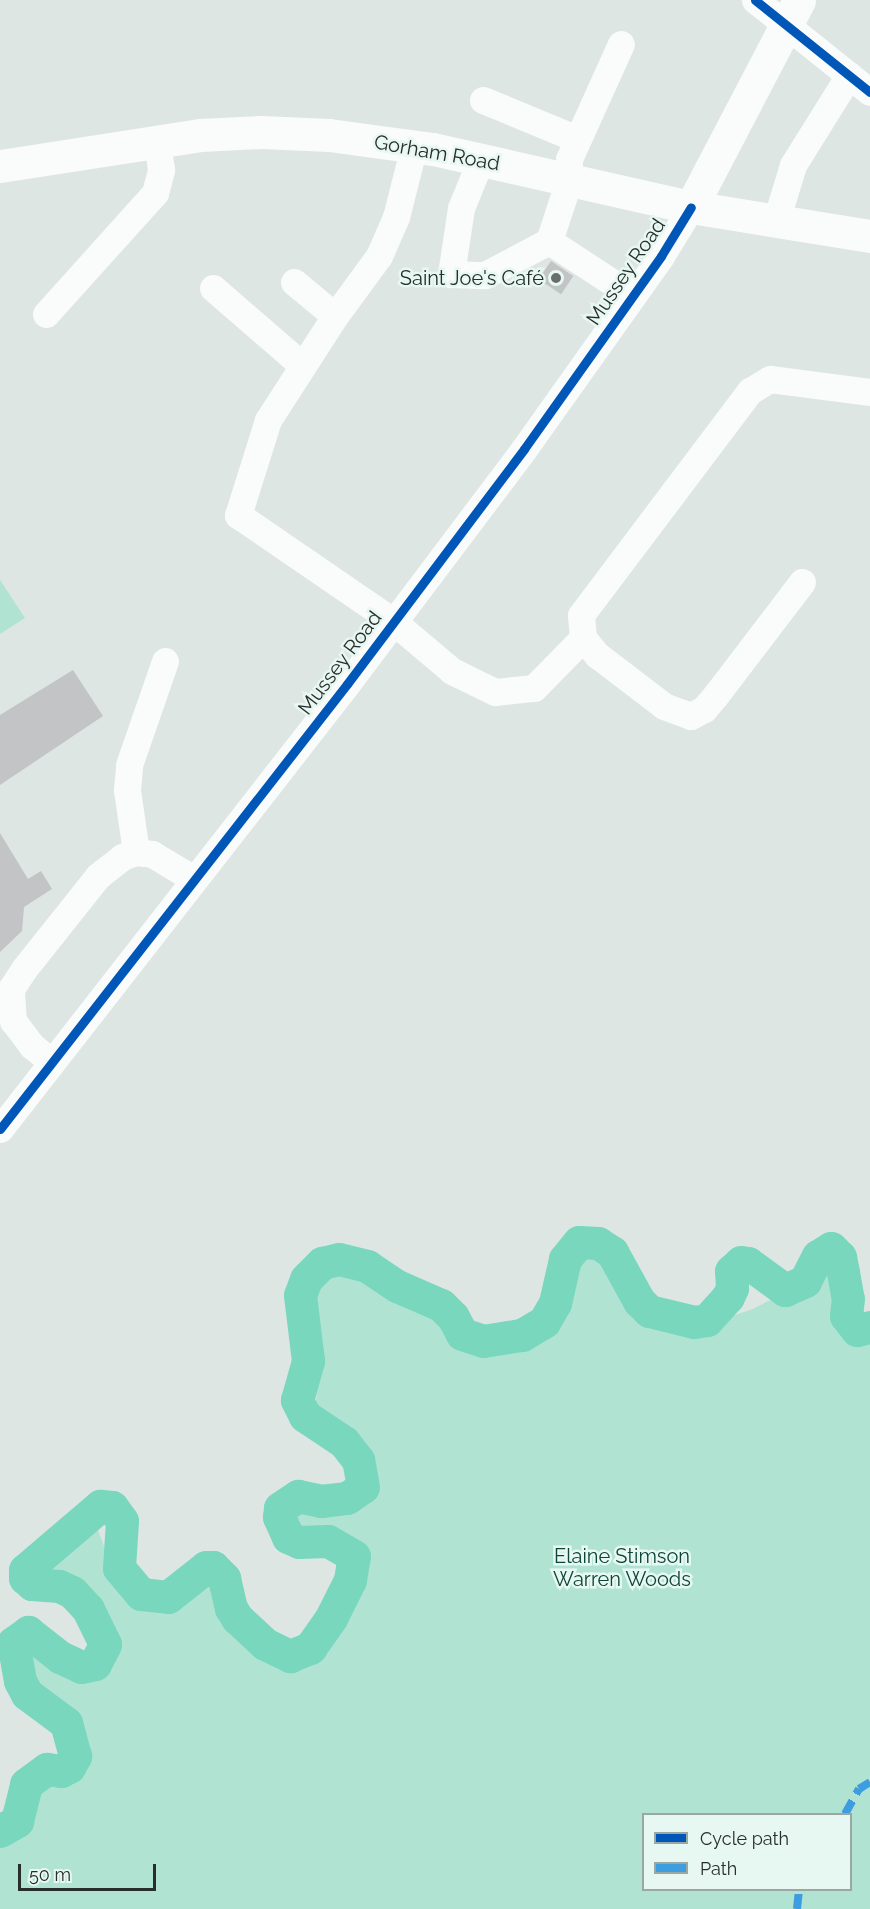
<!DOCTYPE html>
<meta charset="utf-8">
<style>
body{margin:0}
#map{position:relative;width:870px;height:1909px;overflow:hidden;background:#dde6e3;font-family:Raleway,sans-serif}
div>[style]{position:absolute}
.green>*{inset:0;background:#b1e3d3}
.river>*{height:33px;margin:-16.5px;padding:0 16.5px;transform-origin:16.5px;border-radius:16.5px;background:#79d7be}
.building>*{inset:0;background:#c2c4c5;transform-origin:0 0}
.minor>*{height:27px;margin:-13.5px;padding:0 13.5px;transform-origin:13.5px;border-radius:13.5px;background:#fafbfb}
.major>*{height:33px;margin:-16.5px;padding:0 16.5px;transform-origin:16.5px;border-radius:16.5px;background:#fafbfb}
.quiet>*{height:8px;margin-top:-4px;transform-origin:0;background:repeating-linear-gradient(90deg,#3d9de1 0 15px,transparent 0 23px)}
.cycleway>*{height:9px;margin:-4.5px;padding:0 4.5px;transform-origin:4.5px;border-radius:4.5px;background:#0057b8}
.dots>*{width:16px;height:16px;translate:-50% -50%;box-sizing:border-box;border:3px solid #e7f7f1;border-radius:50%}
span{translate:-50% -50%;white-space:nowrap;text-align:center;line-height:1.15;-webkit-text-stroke:5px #e7f7f1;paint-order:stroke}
.street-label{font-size:20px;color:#282e2c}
.poi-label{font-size:20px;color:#282e2c}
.right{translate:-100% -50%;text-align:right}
.park-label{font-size:20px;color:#0d4638}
.legend{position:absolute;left:642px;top:1813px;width:210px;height:78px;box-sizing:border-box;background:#e7f7f1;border:2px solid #9ba7a2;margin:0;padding:8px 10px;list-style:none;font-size:18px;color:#282e2c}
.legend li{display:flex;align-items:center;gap:12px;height:30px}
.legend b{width:30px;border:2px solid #9ba7a2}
.scale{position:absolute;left:18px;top:1864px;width:138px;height:27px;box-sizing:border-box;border:3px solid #282e2c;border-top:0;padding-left:8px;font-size:18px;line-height:21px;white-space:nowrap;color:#282e2c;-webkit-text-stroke:4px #e7f7f1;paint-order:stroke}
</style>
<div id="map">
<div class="green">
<i style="clip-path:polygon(0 580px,25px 618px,0 634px)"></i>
<i style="clip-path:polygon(evenodd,582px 1248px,601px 1251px,626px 1288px,653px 1312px,689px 1324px,717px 1321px,753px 1309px,805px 1282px,826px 1260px,834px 1263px,848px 1319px,858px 1327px,870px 1328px,870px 1909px,0 1909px,0 1840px,12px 1837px,23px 1825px,29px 1799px,37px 1784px,76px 1761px,84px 1747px,83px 1735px,69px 1713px,55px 1710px,33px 1694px,24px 1678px,24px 1652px,29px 1647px,39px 1648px,62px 1661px,86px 1662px,98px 1659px,114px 1646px,108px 1624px,86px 1597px,64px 1583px,47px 1583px,43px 1576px,46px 1569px,76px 1541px,88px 1522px,94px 1520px,112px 1567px,133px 1596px,147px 1604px,176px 1600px,195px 1584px,211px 1577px,218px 1580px,220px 1598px,231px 1621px,248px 1642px,270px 1658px,290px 1661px,316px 1651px,363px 1579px,364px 1554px,332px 1536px,298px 1526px,291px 1520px,289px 1507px,357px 1497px,370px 1490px,375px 1476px,362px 1446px,320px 1416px,316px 1405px,319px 1339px,312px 1306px,313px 1284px,329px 1269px,363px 1271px,403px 1300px,444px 1319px,466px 1340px,481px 1347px,508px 1347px,526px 1340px,552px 1319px,568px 1294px,582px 1248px,850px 1814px,850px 1890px,644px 1890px,644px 1814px,850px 1814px)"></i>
</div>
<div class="river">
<i style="left:0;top:1831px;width:20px;rotate:-30deg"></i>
<i style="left:17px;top:1821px;width:38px;rotate:-76deg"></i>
<i style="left:26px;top:1784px;width:26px;rotate:-36deg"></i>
<i style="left:47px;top:1769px;width:14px;rotate:8deg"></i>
<i style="left:61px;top:1771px;width:9px;rotate:-27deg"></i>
<i style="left:69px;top:1767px;width:13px;rotate:-61deg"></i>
<i style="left:75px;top:1756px;width:34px;rotate:-105deg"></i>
<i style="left:66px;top:1723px;width:49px;rotate:-143.4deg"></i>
<i style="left:27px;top:1694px;width:15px;rotate:-118deg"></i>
<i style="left:20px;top:1681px;width:39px;rotate:-100deg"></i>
<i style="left:13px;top:1643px;width:19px;rotate:-36deg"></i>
<i style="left:28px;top:1632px;width:41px;rotate:38deg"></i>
<i style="left:60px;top:1657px;width:23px;rotate:25deg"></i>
<i style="left:81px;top:1667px;width:14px;rotate:-12deg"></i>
<i style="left:95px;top:1664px;width:22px;rotate:-63deg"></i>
<i style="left:105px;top:1644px;width:39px;rotate:-116deg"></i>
<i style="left:88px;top:1609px;width:23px;rotate:-133deg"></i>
<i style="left:72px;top:1592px;width:14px;rotate:-155deg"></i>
<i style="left:59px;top:1586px;width:27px;rotate:-176deg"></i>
<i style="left:32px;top:1584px;width:9px;rotate:-139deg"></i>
<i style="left:25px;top:1578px;width:8px;rotate:-90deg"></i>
<i style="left:25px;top:1570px;width:99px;rotate:-40.5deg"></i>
<i style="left:100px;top:1506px;width:12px;rotate:5deg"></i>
<i style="left:112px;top:1507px;width:17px;rotate:54deg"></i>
<i style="left:122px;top:1521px;width:47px;rotate:93.7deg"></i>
<i style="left:119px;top:1568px;width:34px;rotate:50deg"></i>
<i style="left:141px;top:1594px;width:27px;rotate:6deg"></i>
<i style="left:168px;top:1597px;width:48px;rotate:-38.3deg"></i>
<i style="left:206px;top:1567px;width:7px"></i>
<i style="left:213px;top:1567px;width:16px;rotate:45deg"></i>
<i style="left:224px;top:1578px;width:31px;rotate:77deg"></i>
<i style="left:231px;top:1608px;width:12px;rotate:59deg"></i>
<i style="left:237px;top:1618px;width:38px;rotate:43deg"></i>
<i style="left:265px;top:1644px;width:28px;rotate:26deg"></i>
<i style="left:290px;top:1656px;width:22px;rotate:-22deg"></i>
<i style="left:310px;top:1648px;width:37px;rotate:-55deg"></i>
<i style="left:331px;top:1618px;width:42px;rotate:-63.4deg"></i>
<i style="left:350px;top:1580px;width:24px;rotate:-81deg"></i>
<i style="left:354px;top:1556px;width:30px;rotate:-150deg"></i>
<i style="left:328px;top:1541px;width:29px;rotate:178deg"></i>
<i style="left:299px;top:1542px;width:12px;rotate:-156deg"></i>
<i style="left:288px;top:1537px;width:22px;rotate:-114deg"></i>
<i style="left:279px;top:1517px;width:9px;rotate:-84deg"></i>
<i style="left:280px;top:1508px;width:22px;rotate:-34deg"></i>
<i style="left:298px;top:1496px;width:24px;rotate:12deg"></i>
<i style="left:321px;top:1501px;width:26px;rotate:-7deg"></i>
<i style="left:347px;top:1498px;width:19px;rotate:-35deg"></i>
<i style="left:363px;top:1487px;width:27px;rotate:-100deg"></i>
<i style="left:358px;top:1460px;width:23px;rotate:-128deg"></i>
<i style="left:344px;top:1442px;width:47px;rotate:-146.3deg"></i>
<i style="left:305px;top:1416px;width:18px;rotate:-117deg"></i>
<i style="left:297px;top:1400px;width:41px;rotate:-74.2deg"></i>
<i style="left:308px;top:1361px;width:66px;rotate:-96.9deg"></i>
<i style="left:300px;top:1295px;width:17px;rotate:-69deg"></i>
<i style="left:306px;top:1279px;width:23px;rotate:-45deg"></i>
<i style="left:322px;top:1263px;width:17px;rotate:-13deg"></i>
<i style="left:339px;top:1259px;width:29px;rotate:14deg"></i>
<i style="left:367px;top:1266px;width:36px;rotate:34deg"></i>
<i style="left:397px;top:1286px;width:48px;rotate:23.4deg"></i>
<i style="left:441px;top:1305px;width:17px;rotate:45deg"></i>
<i style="left:453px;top:1317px;width:19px;rotate:62deg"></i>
<i style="left:462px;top:1334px;width:22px;rotate:18deg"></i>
<i style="left:483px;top:1341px;width:39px;rotate:-9deg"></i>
<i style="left:522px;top:1335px;width:26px;rotate:-31deg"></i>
<i style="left:544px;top:1322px;width:22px;rotate:-60deg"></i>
<i style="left:555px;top:1303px;width:45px;rotate:-77.2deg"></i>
<i style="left:565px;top:1259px;width:22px;rotate:-51deg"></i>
<i style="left:579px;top:1242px;width:19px;rotate:3deg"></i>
<i style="left:598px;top:1243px;width:17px;rotate:33deg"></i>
<i style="left:612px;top:1252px;width:56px;rotate:61.1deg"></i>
<i style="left:639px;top:1301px;width:14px;rotate:45deg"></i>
<i style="left:649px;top:1311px;width:46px;rotate:13.7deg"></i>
<i style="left:694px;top:1322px;width:13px;rotate:-9deg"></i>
<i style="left:707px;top:1320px;width:31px;rotate:-48deg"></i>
<i style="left:728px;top:1297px;width:10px;rotate:-66deg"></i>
<i style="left:732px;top:1288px;width:17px;rotate:-93deg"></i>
<i style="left:731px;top:1271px;width:13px;rotate:-42deg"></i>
<i style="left:741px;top:1262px;width:7px;rotate:8deg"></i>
<i style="left:748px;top:1263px;width:46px;rotate:36.1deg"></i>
<i style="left:785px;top:1290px;width:22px;rotate:-24deg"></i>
<i style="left:805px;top:1281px;width:28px;rotate:-63deg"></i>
<i style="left:818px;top:1256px;width:15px;rotate:-32deg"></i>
<i style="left:831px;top:1248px;width:13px;rotate:45deg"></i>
<i style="left:840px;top:1257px;width:15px;rotate:79deg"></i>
<i style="left:843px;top:1272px;width:27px;rotate:80deg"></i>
<i style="left:848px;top:1299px;width:17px;rotate:97deg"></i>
<i style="left:846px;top:1316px;width:18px;rotate:52deg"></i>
<i style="left:857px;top:1330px;width:13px;rotate:-13deg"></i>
</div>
<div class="building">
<i style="left:551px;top:261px;width:27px;height:22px;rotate:34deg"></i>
<i style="clip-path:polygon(73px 670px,103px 716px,0 785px,0 715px)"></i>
<i style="clip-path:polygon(0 833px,28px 879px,41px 871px,52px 889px,24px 907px,22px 931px,0 952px)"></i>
</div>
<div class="minor">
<i style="left:755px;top:0;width:147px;rotate:38.7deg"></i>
<i style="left:483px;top:100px;width:102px;rotate:22.5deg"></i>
<i style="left:414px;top:146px;width:73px;rotate:104.2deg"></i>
<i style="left:396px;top:217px;width:43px;rotate:113.6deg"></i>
<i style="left:379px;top:256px;width:74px;rotate:126.3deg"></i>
<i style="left:335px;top:316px;width:124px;rotate:122.8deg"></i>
<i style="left:268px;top:420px;width:100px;rotate:107.5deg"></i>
<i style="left:238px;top:515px;width:189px;rotate:34.4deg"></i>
<i style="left:394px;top:622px;width:76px;rotate:40.2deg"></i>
<i style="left:452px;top:671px;width:48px;rotate:26deg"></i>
<i style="left:495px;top:692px;width:39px;rotate:-6deg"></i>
<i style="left:534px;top:688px;width:70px;rotate:-45.6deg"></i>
<i style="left:481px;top:159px;width:53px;rotate:112.2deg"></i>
<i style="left:461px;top:208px;width:67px;rotate:98.6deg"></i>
<i style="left:451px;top:274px;width:34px;rotate:2deg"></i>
<i style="left:485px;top:275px;width:72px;rotate:-28deg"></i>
<i style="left:549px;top:241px;width:100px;rotate:33.2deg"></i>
<i style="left:776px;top:221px;width:59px;rotate:-73.1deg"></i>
<i style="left:793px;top:165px;width:106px;rotate:-58.1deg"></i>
<i style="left:549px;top:241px;width:64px;rotate:-71.8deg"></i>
<i style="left:569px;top:180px;width:21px;rotate:-90deg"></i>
<i style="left:569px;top:159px;width:126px;rotate:-65.7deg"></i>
<i style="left:294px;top:282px;width:53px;rotate:39.7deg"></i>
<i style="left:213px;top:288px;width:118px;rotate:40.9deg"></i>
<i style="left:46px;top:314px;width:163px;rotate:-48deg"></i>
<i style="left:155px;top:193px;width:24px;rotate:-75deg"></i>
<i style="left:161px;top:170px;width:29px;rotate:-98deg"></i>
<i style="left:802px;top:582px;width:143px;rotate:127.3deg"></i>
<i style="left:715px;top:696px;width:17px;rotate:130deg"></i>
<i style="left:704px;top:709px;width:15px;rotate:152deg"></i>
<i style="left:691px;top:716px;width:29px;rotate:-160deg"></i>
<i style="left:664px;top:706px;width:84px;rotate:-142.7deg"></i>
<i style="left:597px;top:655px;width:22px;rotate:-129deg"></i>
<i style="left:583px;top:638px;width:23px;rotate:-95deg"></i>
<i style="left:581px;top:615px;width:281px;rotate:-53deg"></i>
<i style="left:750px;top:391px;width:23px;rotate:-31deg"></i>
<i style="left:770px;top:379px;width:101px;rotate:7.4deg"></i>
<i style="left:136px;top:852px;width:63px;rotate:-98.3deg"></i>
<i style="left:127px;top:790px;width:25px;rotate:-85deg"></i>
<i style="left:129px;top:765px;width:110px;rotate:-70.9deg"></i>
<i style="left:52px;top:1062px;width:26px;rotate:-141deg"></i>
<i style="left:32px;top:1046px;width:31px;rotate:-127deg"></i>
<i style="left:13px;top:1021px;width:32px;rotate:-94deg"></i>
<i style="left:11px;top:989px;width:24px;rotate:-57deg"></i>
<i style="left:24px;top:969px;width:119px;rotate:-51.5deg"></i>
<i style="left:98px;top:876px;width:31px;rotate:-38deg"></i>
<i style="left:122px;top:857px;width:15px;rotate:-20deg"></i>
<i style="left:136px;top:852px;width:16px;rotate:7deg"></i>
<i style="left:152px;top:854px;width:49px;rotate:30.8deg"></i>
<i style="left:0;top:1129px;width:564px;rotate:-52.05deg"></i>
<i style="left:347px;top:684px;width:294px;rotate:-53deg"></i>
<i style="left:524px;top:449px;width:237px;rotate:-54.6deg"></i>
<i style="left:661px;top:256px;width:57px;rotate:-58.5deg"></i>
</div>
<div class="major">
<i style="left:0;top:166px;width:202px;rotate:-8.8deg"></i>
<i style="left:200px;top:135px;width:61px;rotate:-2.8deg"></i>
<i style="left:261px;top:132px;width:68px;rotate:2.5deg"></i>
<i style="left:329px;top:135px;width:105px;rotate:7.7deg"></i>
<i style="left:433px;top:149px;width:264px;rotate:12.7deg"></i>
<i style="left:691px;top:207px;width:181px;rotate:9.2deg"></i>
<i style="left:691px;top:207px;width:233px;rotate:-62.4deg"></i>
</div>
<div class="quiet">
<i style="left:845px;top:1814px;width:29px;rotate:-61deg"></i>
<i style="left:859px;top:1789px;width:13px;rotate:-32deg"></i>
<i style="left:797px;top:1909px;width:19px;rotate:-84deg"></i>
</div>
<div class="cycleway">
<i style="left:755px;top:0;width:147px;rotate:38.7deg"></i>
<i style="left:0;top:1129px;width:564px;rotate:-52.05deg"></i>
<i style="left:347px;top:684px;width:294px;rotate:-53deg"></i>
<i style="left:524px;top:449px;width:237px;rotate:-54.6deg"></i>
<i style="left:661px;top:256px;width:57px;rotate:-58.5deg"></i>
</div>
<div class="dots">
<i style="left:556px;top:278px;background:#676e6c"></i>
</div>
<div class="street-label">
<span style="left:437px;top:153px;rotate:10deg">Gorham Road</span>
<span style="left:626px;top:272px;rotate:-56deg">Mussey Road</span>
<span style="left:340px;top:663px;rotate:-53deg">Mussey Road</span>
</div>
<div class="poi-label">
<span class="right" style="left:544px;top:278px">Saint Joe's Café</span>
</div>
<div class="park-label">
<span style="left:622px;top:1568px">Elaine Stimson<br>Warren Woods</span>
</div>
<ul class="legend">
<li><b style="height:8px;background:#0057b8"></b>Cycle path</li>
<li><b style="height:8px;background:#3d9de1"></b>Path</li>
</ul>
<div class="scale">50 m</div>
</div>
